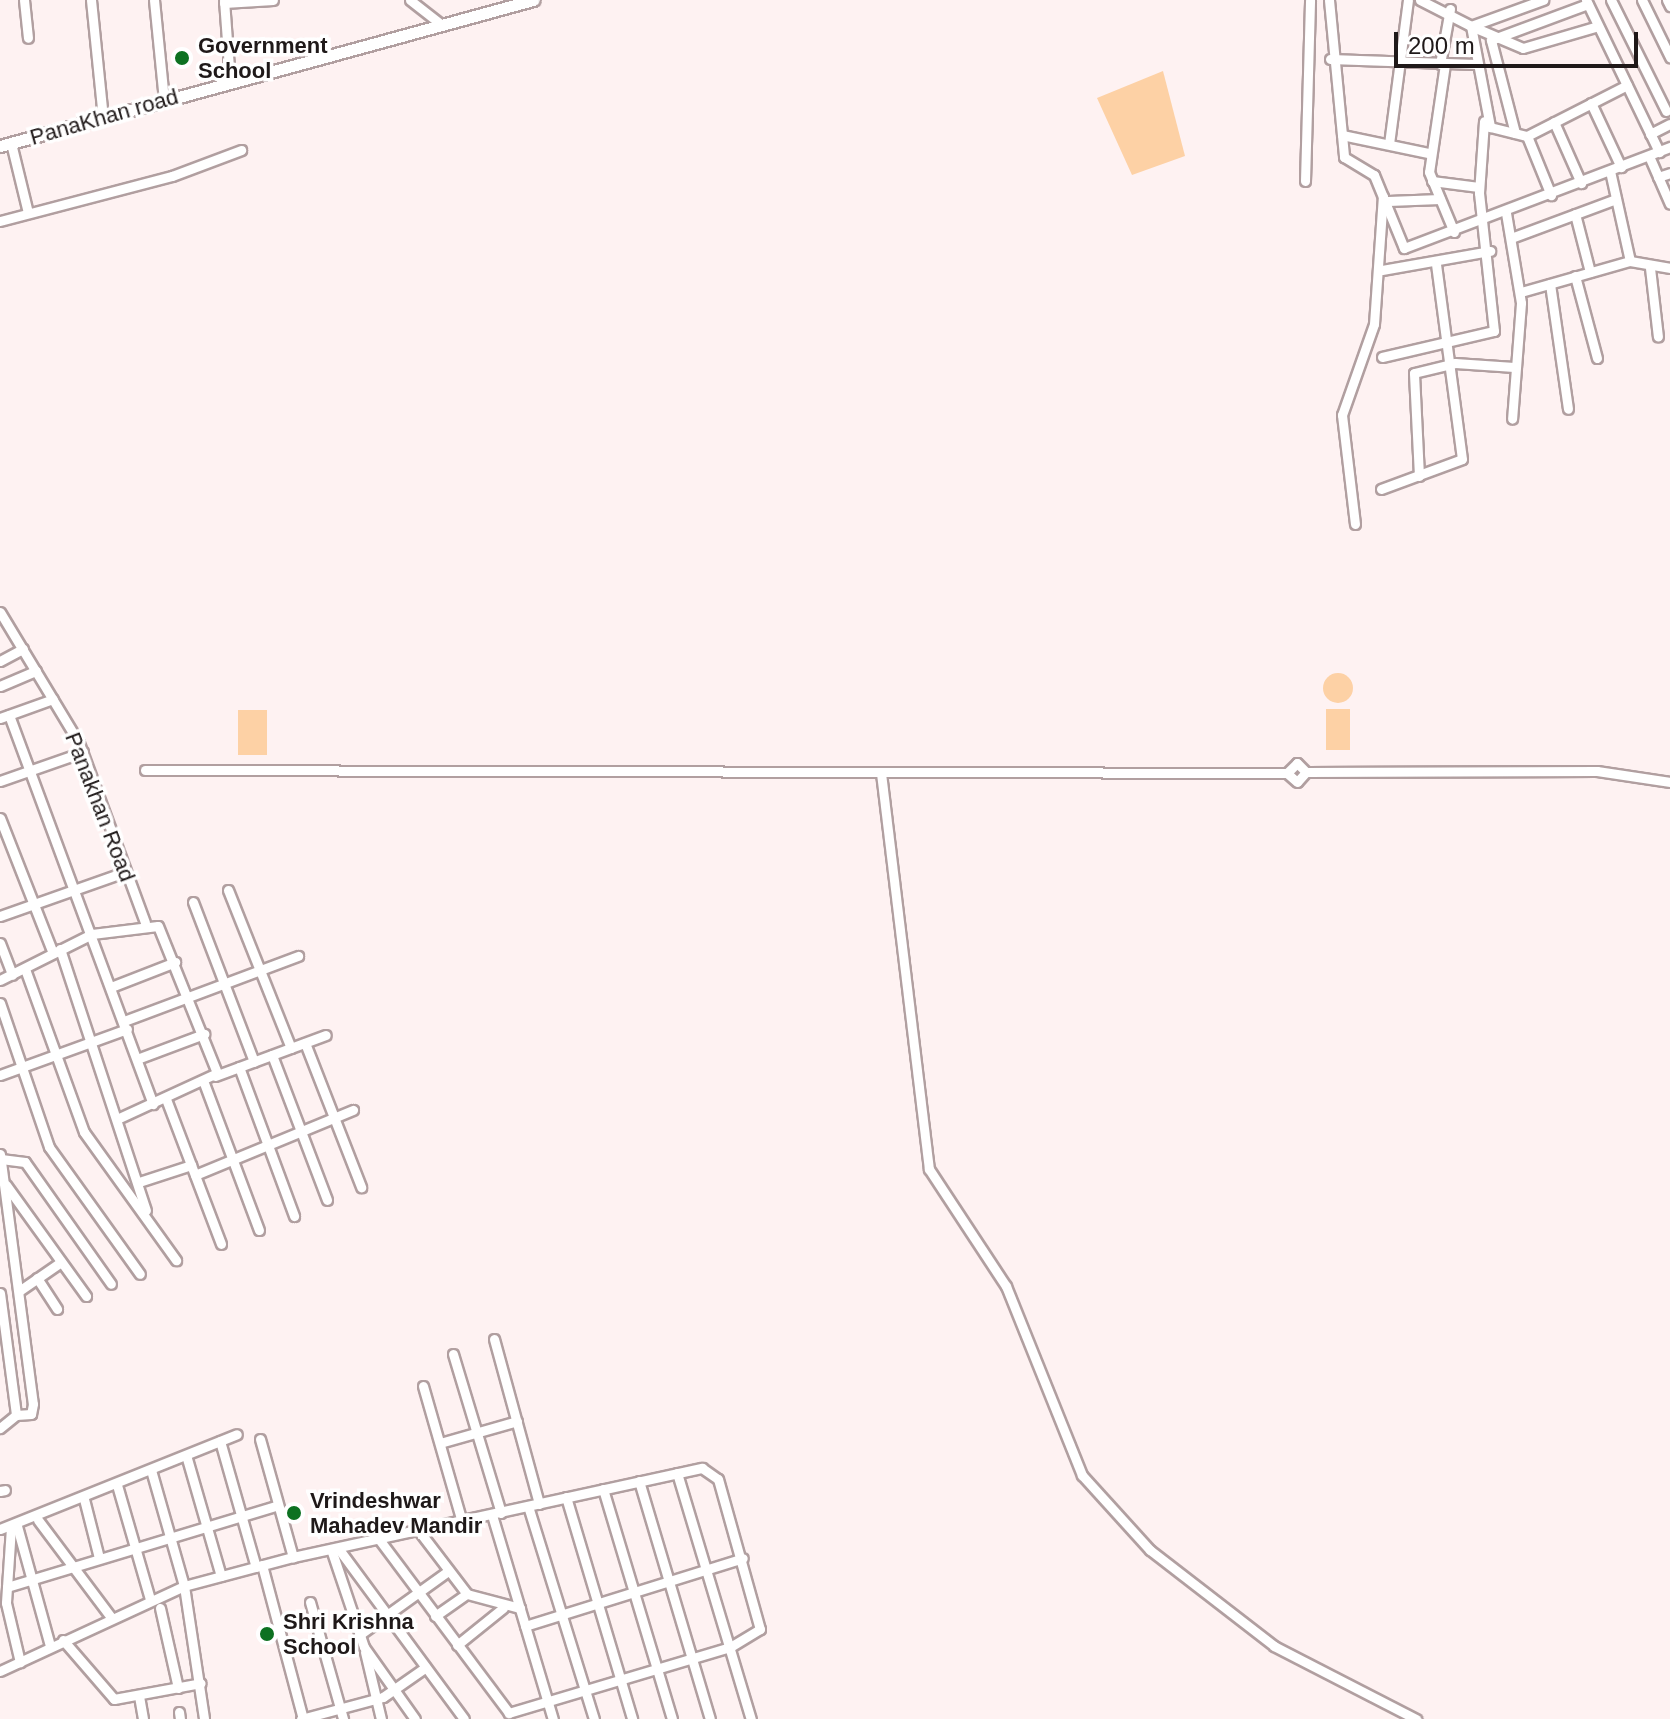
<!DOCTYPE html>
<style>
body{margin:0}
#map{position:relative;width:1670px;height:1719px;overflow:hidden;background:#fef2f2;font-family:Helvetica,sans-serif}
div>[style]{position:absolute}
.green>*{inset:0;background:#fdd1a5;transform-origin:0 0}
.round{border-radius:50%}
.roads{filter:drop-shadow(2px 0 #b19fa0) drop-shadow(-2px 0 #b19fa0) drop-shadow(0 2px #b19fa0) drop-shadow(0 -2px #b19fa0)}
.minor>*{height:9px;margin:-4.5px;padding:0 4.5px;transform-origin:4.5px;border-radius:4.5px;background:#fff}
.tertiary>*{height:11px;margin:-5.5px;padding:0 5.5px;transform-origin:5.5px;border-radius:5.5px;background:#fff}
.dots>*{width:22px;height:22px;translate:-50% -50%;box-sizing:border-box;border:4px solid #fff;border-radius:50%}
span{translate:-50% -50%;white-space:nowrap;text-align:center;line-height:1.15;-webkit-text-stroke:7px #fff;paint-order:stroke}
.poi-label{font-size:22px;color:#1f1919;font-weight:700}
.left{translate:0 -50%;text-align:left}
.street-label{font-size:22px;color:#1f1919}
.scale{position:absolute;left:1394px;top:32px;width:244px;height:36px;box-sizing:border-box;border:4px solid #1f1919;border-top:0;padding-left:10px;font-size:24px;line-height:28px;white-space:nowrap;color:#1f1919;-webkit-text-stroke:6px #fff;paint-order:stroke}
</style>
<div id="map">
<div class="green">
<i style="clip-path:polygon(1163px 71px,1185px 156px,1132px 175px,1097px 98px)"></i>
<i class="round" style="left:1323px;top:673px;width:30px;height:30px"></i>
<i style="left:1326px;top:709px;width:24px;height:41px"></i>
<i style="left:267px;top:710px;width:45px;height:29px;rotate:90deg"></i>
</div>
<div class="roads">
<div class="minor">
<i style="left:24px;top:0;width:38px;rotate:84deg"></i>
<i style="left:91px;top:0;width:119px;rotate:84.2deg"></i>
<i style="left:154px;top:0;width:100px;rotate:84.3deg"></i>
<i style="left:224px;top:0;width:82px;rotate:85.8deg"></i>
<i style="left:410px;top:0;width:41px;rotate:38deg"></i>
<i style="left:1329px;top:0;width:158px;rotate:84.5deg"></i>
<i style="left:1344px;top:157px;width:35px;rotate:31deg"></i>
<i style="left:1374px;top:175px;width:79px;rotate:67.7deg"></i>
<i style="left:1404px;top:248px;width:285px;rotate:-20.8deg"></i>
<i style="left:1420px;top:0;width:57px;rotate:27deg"></i>
<i style="left:1471px;top:26px;width:103px;rotate:79.3deg"></i>
<i style="left:1490px;top:127px;width:38px;rotate:14deg"></i>
<i style="left:1527px;top:136px;width:112px;rotate:-27deg"></i>
<i style="left:1586px;top:0;width:169px;rotate:64.3deg"></i>
<i style="left:1611px;top:0;width:124px;rotate:63.6deg"></i>
<i style="left:1642px;top:0;width:64px;rotate:63.8deg"></i>
<i style="left:1667px;top:0;width:7px;rotate:63deg"></i>
<i style="left:224px;top:3px;width:49px;rotate:-3.5deg"></i>
<i style="left:1471px;top:26px;width:56px;rotate:22.9deg"></i>
<i style="left:1523px;top:48px;width:78px;rotate:-16.3deg"></i>
<i style="left:1471px;top:26px;width:77px;rotate:-19.9deg"></i>
<i style="left:1330px;top:59px;width:146px;rotate:2deg"></i>
<i style="left:1440px;top:64px;width:56px;rotate:-79.7deg"></i>
<i style="left:1445px;top:64px;width:109px;rotate:98.4deg"></i>
<i style="left:1429px;top:172px;width:65px;rotate:67.4deg"></i>
<i style="left:1591px;top:103px;width:71px;rotate:64.9deg"></i>
<i style="left:1554px;top:122px;width:67px;rotate:66.1deg"></i>
<i style="left:1515px;top:133px;width:96px;rotate:-104.5deg"></i>
<i style="left:1491px;top:40px;width:103px;rotate:-20.4deg"></i>
<i style="left:1650px;top:134px;width:22px;rotate:-27deg"></i>
<i style="left:1342px;top:135px;width:88px;rotate:11.8deg"></i>
<i style="left:1527px;top:136px;width:64px;rotate:67.9deg"></i>
<i style="left:11px;top:143px;width:72px;rotate:76.3deg"></i>
<i style="left:1389px;top:144px;width:145px;rotate:-82.5deg"></i>
<i style="left:1649px;top:156px;width:52px;rotate:66.4deg"></i>
<i style="left:1610px;top:171px;width:92px;rotate:77.5deg"></i>
<i style="left:1658px;top:177px;width:13px;rotate:-18deg"></i>
<i style="left:1305px;top:181px;width:181px;rotate:-88.4deg"></i>
<i style="left:1432px;top:181px;width:47px;rotate:7.3deg"></i>
<i style="left:1388px;top:201px;width:52px;rotate:-2.2deg"></i>
<i style="left:1506px;top:213px;width:91px;rotate:80.5deg"></i>
<i style="left:1521px;top:303px;width:116px;rotate:94.4deg"></i>
<i style="left:1575px;top:214px;width:60px;rotate:75.5deg"></i>
<i style="left:0;top:221px;width:178px;rotate:-14.7deg"></i>
<i style="left:172px;top:176px;width:74px;rotate:-20.6deg"></i>
<i style="left:1511px;top:238px;width:112px;rotate:-20.4deg"></i>
<i style="left:1650px;top:268px;width:69px;rotate:83.4deg"></i>
<i style="left:1382px;top:270px;width:110px;rotate:-10deg"></i>
<i style="left:1575px;top:276px;width:85px;rotate:75deg"></i>
<i style="left:1550px;top:284px;width:126px;rotate:81.8deg"></i>
<i style="left:1521px;top:292px;width:113px;rotate:-15.9deg"></i>
<i style="left:1630px;top:261px;width:41px;rotate:9.9deg"></i>
<i style="left:1382px;top:357px;width:115px;rotate:-13.1deg"></i>
<i style="left:1494px;top:331px;width:139px;rotate:-96.2deg"></i>
<i style="left:1479px;top:193px;width:72px;rotate:-86deg"></i>
<i style="left:1419px;top:476px;width:103px;rotate:-92.8deg"></i>
<i style="left:1414px;top:373px;width:42px;rotate:-13.7deg"></i>
<i style="left:1455px;top:363px;width:59px;rotate:3.9deg"></i>
<i style="left:1381px;top:489px;width:86px;rotate:-20.3deg"></i>
<i style="left:1462px;top:459px;width:198px;rotate:-97.6deg"></i>
<i style="left:1355px;top:524px;width:110px;rotate:-96.8deg"></i>
<i style="left:1342px;top:415px;width:96px;rotate:-70.6deg"></i>
<i style="left:1374px;top:324px;width:128px;rotate:-86deg"></i>
<i style="left:0;top:612px;width:153px;rotate:58.9deg"></i>
<i style="left:79px;top:743px;width:191px;rotate:69.8deg"></i>
<i style="left:0;top:661px;width:26px;rotate:-28deg"></i>
<i style="left:0;top:686px;width:39px;rotate:-23deg"></i>
<i style="left:9px;top:715px;width:415px;rotate:69.7deg"></i>
<i style="left:0;top:718px;width:56px;rotate:-19.7deg"></i>
<i style="left:145px;top:770px;width:1142px;rotate:0.15deg"></i>
<i style="left:1306px;top:772px;width:13px;rotate:132deg"></i>
<i style="left:1297px;top:782px;width:13px;rotate:-138deg"></i>
<i style="left:1287px;top:773px;width:14px;rotate:-45deg"></i>
<i style="left:1297px;top:763px;width:13px;rotate:45deg"></i>
<i style="left:1306px;top:772px;width:291px;rotate:-0.2deg"></i>
<i style="left:1597px;top:771px;width:74px;rotate:8.6deg"></i>
<i style="left:881px;top:773px;width:399px;rotate:83.1deg"></i>
<i style="left:929px;top:1169px;width:140px;rotate:56.7deg"></i>
<i style="left:1006px;top:1286px;width:204px;rotate:68.1deg"></i>
<i style="left:1082px;top:1475px;width:101px;rotate:47.8deg"></i>
<i style="left:1150px;top:1550px;width:157px;rotate:37.7deg"></i>
<i style="left:1274px;top:1646px;width:160px;rotate:27.2deg"></i>
<i style="left:0;top:781px;width:88px;rotate:-19.3deg"></i>
<i style="left:0;top:818px;width:145px;rotate:68.6deg"></i>
<i style="left:228px;top:890px;width:170px;rotate:68.3deg"></i>
<i style="left:193px;top:902px;width:171px;rotate:69.1deg"></i>
<i style="left:0;top:916px;width:133px;rotate:-19.4deg"></i>
<i style="left:0;top:943px;width:34px;rotate:69deg"></i>
<i style="left:60px;top:949px;width:275px;rotate:71.8deg"></i>
<i style="left:25px;top:969px;width:173px;rotate:70.1deg"></i>
<i style="left:84px;top:1132px;width:158px;rotate:54.3deg"></i>
<i style="left:0;top:980px;width:103px;rotate:-26.6deg"></i>
<i style="left:92px;top:934px;width:66px;rotate:-6.9deg"></i>
<i style="left:158px;top:926px;width:158px;rotate:68.1deg"></i>
<i style="left:217px;top:1073px;width:108px;rotate:155.3deg"></i>
<i style="left:111px;top:987px;width:69px;rotate:-21.3deg"></i>
<i style="left:0;top:1003px;width:152px;rotate:71.2deg"></i>
<i style="left:49px;top:1147px;width:156px;rotate:54.4deg"></i>
<i style="left:124px;top:1021px;width:186px;rotate:-20.5deg"></i>
<i style="left:305px;top:1043px;width:155px;rotate:68.7deg"></i>
<i style="left:272px;top:1055px;width:155px;rotate:69.2deg"></i>
<i style="left:137px;top:1059px;width:72px;rotate:-20.5deg"></i>
<i style="left:239px;top:1067px;width:159px;rotate:69.7deg"></i>
<i style="left:0;top:1075px;width:135px;rotate:-19.9deg"></i>
<i style="left:215px;top:1076px;width:118px;rotate:-20.3deg"></i>
<i style="left:204px;top:1083px;width:157px;rotate:69.5deg"></i>
<i style="left:166px;top:1099px;width:155px;rotate:69.2deg"></i>
<i style="left:0;top:1154px;width:252px;rotate:82.5deg"></i>
<i style="left:33px;top:1404px;width:10px;rotate:101deg"></i>
<i style="left:31px;top:1414px;width:15px;rotate:176deg"></i>
<i style="left:1px;top:1159px;width:24px;rotate:7deg"></i>
<i style="left:25px;top:1162px;width:149px;rotate:54.8deg"></i>
<i style="left:195px;top:1175px;width:171px;rotate:-22.4deg"></i>
<i style="left:139px;top:1182px;width:55px;rotate:-18.1deg"></i>
<i style="left:6px;top:1185px;width:137px;rotate:54.2deg"></i>
<i style="left:37px;top:1278px;width:37px;rotate:57deg"></i>
<i style="left:19px;top:1291px;width:51px;rotate:-34.6deg"></i>
<i style="left:0;top:1293px;width:123px;rotate:82.5deg"></i>
<i style="left:16px;top:1415px;width:21px;rotate:141deg"></i>
<i style="left:494px;top:1339px;width:171px;rotate:74.7deg"></i>
<i style="left:453px;top:1354px;width:166px;rotate:73.2deg"></i>
<i style="left:423px;top:1386px;width:141px;rotate:74deg"></i>
<i style="left:260px;top:1439px;width:123px;rotate:74.4deg"></i>
<i style="left:220px;top:1441px;width:131px;rotate:74.1deg"></i>
<i style="left:440px;top:1443px;width:80px;rotate:-15.9deg"></i>
<i style="left:186px;top:1455px;width:126px;rotate:73.9deg"></i>
<i style="left:151px;top:1470px;width:121px;rotate:74.1deg"></i>
<i style="left:184px;top:1586px;width:134px;rotate:81.4deg"></i>
<i style="left:677px;top:1473px;width:257px;rotate:73.3deg"></i>
<i style="left:639px;top:1481px;width:248px;rotate:73.4deg"></i>
<i style="left:117px;top:1485px;width:119px;rotate:73.9deg"></i>
<i style="left:603px;top:1489px;width:240px;rotate:73.3deg"></i>
<i style="left:0;top:1491px;width:5px;rotate:-11deg"></i>
<i style="left:566px;top:1497px;width:232px;rotate:73.4deg"></i>
<i style="left:84px;top:1499px;width:61px;rotate:75.7deg"></i>
<i style="left:528px;top:1506px;width:223px;rotate:72.8deg"></i>
<i style="left:492px;top:1515px;width:213px;rotate:73.4deg"></i>
<i style="left:38px;top:1520px;width:120px;rotate:53.1deg"></i>
<i style="left:17px;top:1526px;width:124px;rotate:74.6deg"></i>
<i style="left:11px;top:1527px;width:76px;rotate:93.8deg"></i>
<i style="left:6px;top:1603px;width:61px;rotate:76.7deg"></i>
<i style="left:0;top:1529px;width:255px;rotate:-21.8deg"></i>
<i style="left:419px;top:1531px;width:79px;rotate:52.7deg"></i>
<i style="left:467px;top:1594px;width:55px;rotate:14.8deg"></i>
<i style="left:338px;top:1548px;width:212px;rotate:53.6deg"></i>
<i style="left:331px;top:1549px;width:103px;rotate:71.4deg"></i>
<i style="left:364px;top:1647px;width:88px;rotate:54.7deg"></i>
<i style="left:262px;top:1565px;width:159px;rotate:75.1deg"></i>
<i style="left:7px;top:1587px;width:283px;rotate:-16.8deg"></i>
<i style="left:310px;top:1602px;width:122px;rotate:74.2deg"></i>
<i style="left:160px;top:1608px;width:82px;rotate:77.3deg"></i>
<i style="left:435px;top:1616px;width:39px;rotate:-35deg"></i>
<i style="left:525px;top:1626px;width:228px;rotate:-17.3deg"></i>
<i style="left:359px;top:1635px;width:110px;rotate:-35.7deg"></i>
<i style="left:63px;top:1640px;width:78px;rotate:49.2deg"></i>
<i style="left:114px;top:1699px;width:88px;rotate:-10.4deg"></i>
<i style="left:457px;top:1645px;width:59px;rotate:-38.8deg"></i>
<i style="left:365px;top:1652px;width:69px;rotate:76.6deg"></i>
<i style="left:0;top:1671px;width:203px;rotate:-24.8deg"></i>
<i style="left:184px;top:1586px;width:113px;rotate:-14.9deg"></i>
<i style="left:293px;top:1557px;width:419px;rotate:-12.3deg"></i>
<i style="left:702px;top:1468px;width:19px;rotate:35deg"></i>
<i style="left:718px;top:1479px;width:156px;rotate:74.4deg"></i>
<i style="left:760px;top:1629px;width:35px;rotate:149deg"></i>
<i style="left:730px;top:1647px;width:231px;rotate:163.4deg"></i>
<i style="left:509px;top:1713px;width:217px;rotate:-126.8deg"></i>
<i style="left:139px;top:1696px;width:23px;rotate:80deg"></i>
<i style="left:179px;top:1712px;width:7px;rotate:82deg"></i>
<i style="left:301px;top:1719px;width:85px;rotate:-15deg"></i>
<i style="left:383px;top:1697px;width:52px;rotate:-34.9deg"></i>
</div>
<div class="tertiary">
<i style="left:0;top:146px;width:553px;rotate:-15.32deg"></i>
</div>
</div>
<div class="dots">
<i style="left:182px;top:58px;background:#0d7121"></i>
<i style="left:294px;top:1513px;background:#0d7121"></i>
<i style="left:267px;top:1634px;background:#0d7121"></i>
</div>
<div class="poi-label">
<span class="left" style="left:198px;top:58px">Government<br>School</span>
<span class="left" style="left:310px;top:1513px">Vrindeshwar<br>Mahadev Mandir</span>
<span class="left" style="left:283px;top:1634px">Shri Krishna<br>School</span>
</div>
<div class="street-label">
<span style="left:104px;top:117px;rotate:-16deg">PanaKhan road</span>
<span style="left:100px;top:807px;rotate:69deg">Panakhan Road</span>
</div>
<div class="scale">200 m</div>
</div>
